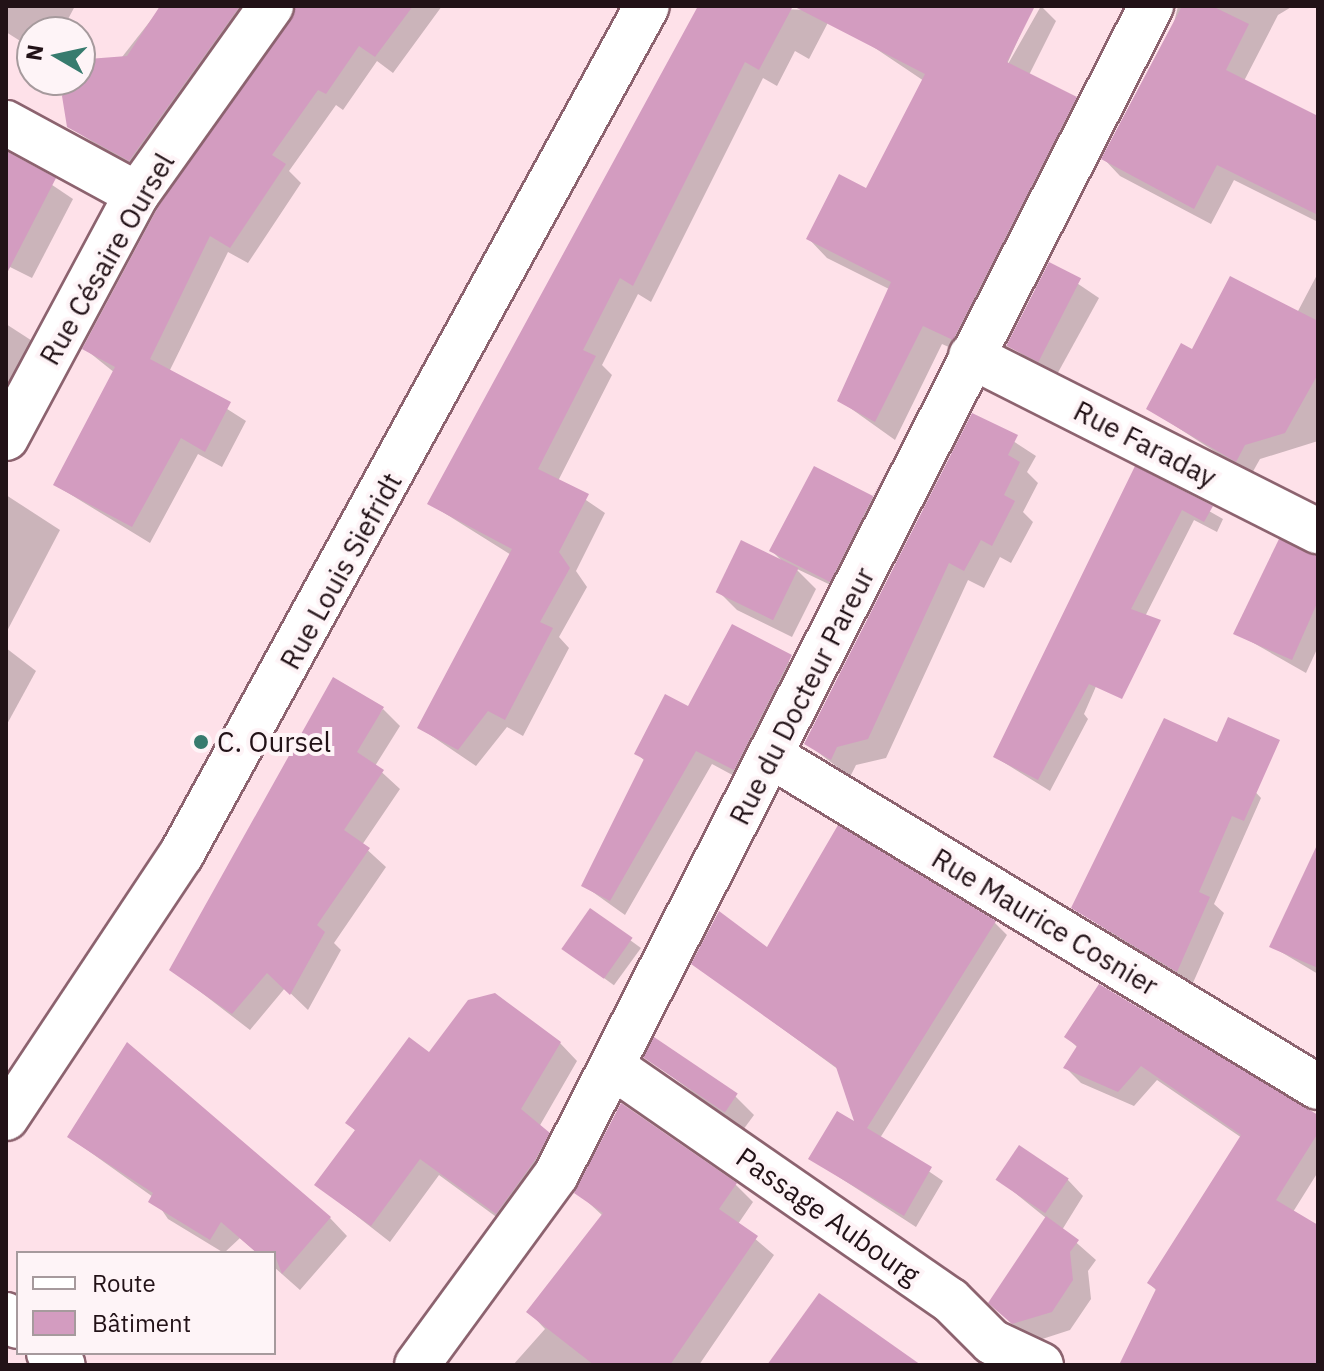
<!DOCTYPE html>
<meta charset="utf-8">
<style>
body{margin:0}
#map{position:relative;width:1324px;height:1371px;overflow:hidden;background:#fee1e9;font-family:"IBM Plex Sans",sans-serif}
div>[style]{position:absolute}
.shadow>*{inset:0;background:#0003;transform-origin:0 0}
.building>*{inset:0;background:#d39cc0;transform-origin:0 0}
.roads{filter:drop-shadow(2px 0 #8c636f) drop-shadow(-2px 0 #8c636f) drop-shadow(0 2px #8c636f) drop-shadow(0 -2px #8c636f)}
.street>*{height:44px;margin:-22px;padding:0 22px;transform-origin:22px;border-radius:22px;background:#fff}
.secondary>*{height:44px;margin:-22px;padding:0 22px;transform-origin:22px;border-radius:22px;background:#fff}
.dots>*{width:22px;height:22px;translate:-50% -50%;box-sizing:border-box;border:4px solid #fef4f7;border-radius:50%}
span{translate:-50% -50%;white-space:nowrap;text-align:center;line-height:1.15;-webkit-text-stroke:8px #fef4f7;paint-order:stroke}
.street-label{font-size:28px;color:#221217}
.poi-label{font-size:28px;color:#221217}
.left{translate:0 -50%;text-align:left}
.frame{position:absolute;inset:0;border:8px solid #221217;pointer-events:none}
.legend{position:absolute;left:16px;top:1251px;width:260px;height:104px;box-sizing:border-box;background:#fef4f7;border:2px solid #a69a9d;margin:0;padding:10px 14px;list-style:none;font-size:24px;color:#221217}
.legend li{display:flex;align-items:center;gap:16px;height:40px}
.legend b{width:40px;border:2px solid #a69a9d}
.north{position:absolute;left:16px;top:16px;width:80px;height:80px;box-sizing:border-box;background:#fef4f7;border:2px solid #a69a9d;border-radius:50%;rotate:279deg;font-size:22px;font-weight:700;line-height:32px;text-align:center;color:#221217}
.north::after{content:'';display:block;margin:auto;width:28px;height:36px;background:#377b6e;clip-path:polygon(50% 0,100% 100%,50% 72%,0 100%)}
</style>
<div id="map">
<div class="shadow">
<i style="clip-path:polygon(6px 6px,75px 6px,67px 21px,36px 24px,25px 44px,6px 32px)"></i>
<i style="clip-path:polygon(162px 6px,261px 6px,148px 178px,68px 126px)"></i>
<i style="clip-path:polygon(303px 6px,442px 6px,393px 73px,377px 61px,343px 110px,336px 105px,289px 171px,301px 183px,248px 263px,228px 252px,169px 372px,246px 421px,222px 467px,198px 454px,150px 543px,55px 485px,115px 373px,85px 349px)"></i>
<i style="clip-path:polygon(699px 6px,834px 11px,809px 59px,795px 51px,777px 86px,763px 78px,651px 302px,638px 294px,602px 365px,612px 375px,558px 481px,605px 513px,576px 571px,587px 587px,559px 637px,569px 648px,523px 736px,507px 727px,476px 766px,420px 728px,511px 555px,430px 504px)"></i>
<i style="clip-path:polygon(880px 6px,1033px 6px,1004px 71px,1041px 6px,1056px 21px,1029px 75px,1076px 98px,1095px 118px,973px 358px,942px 344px,895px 440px,839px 400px,889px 289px,827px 258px,808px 238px,867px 190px,924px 81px,863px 40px)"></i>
<i style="clip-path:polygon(1178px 6px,1293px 6px,1278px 15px,1244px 81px,1318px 118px,1318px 222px,1234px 180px,1211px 224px,1120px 176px,1104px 159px,1172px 31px)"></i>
<i style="clip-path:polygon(6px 154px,73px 199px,32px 278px,6px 265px)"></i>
<i style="clip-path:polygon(1050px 265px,1099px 298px,1055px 378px,1009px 345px)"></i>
<i style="clip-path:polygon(1318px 273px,1318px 441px,1260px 459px,1251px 475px,1149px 409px,1193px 351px,1297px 313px)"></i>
<i style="clip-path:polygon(6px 324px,40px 346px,17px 389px,6px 383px)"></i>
<i style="clip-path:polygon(973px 415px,1036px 456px,1027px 472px,1038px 483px,1023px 512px,1033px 522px,1011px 563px,1000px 557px,984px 588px,968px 580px,886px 758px,856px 765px,850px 777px,806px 743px)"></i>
<i style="clip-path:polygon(815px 469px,874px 498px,888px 472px,895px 480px,839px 589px,795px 568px,816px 589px,792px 637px,737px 610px,719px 592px,784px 563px,772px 551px)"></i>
<i style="clip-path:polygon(1135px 469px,1223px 519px,1217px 532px,1194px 520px,1128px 650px,1114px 645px,1084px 714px,1088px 719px,1050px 791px,995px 757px)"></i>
<i style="clip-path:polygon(6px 495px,60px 530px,6px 633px)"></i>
<i style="clip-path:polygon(1318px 558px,1318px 647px,1306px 673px,1236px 633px)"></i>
<i style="clip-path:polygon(733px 627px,806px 672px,749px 784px,712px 764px,625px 915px,583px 885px,645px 761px,637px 754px,688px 709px)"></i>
<i style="clip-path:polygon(6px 648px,36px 671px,6px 726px)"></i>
<i style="clip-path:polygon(383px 709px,400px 726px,375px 766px,400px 789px,362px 845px,386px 867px,334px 943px,341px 950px,308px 1010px,285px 988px,250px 1030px,172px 970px)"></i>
<i style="clip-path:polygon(1247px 783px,1261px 798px,1214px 904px,1224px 913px,1192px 985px,1073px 908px)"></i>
<i style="clip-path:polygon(1318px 848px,1318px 974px,1271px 946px)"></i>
<i style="left:590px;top:911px;width:63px;height:46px;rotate:36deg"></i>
<i style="clip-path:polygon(995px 923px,1007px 935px,880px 1138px,943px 1181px,916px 1227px,811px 1159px,858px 1125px,839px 1070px,694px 964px)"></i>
<i style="clip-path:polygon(1067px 1037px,1318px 1118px,1318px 1172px,1293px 1212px,1318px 1228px,1318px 1365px,1121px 1365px,1157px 1291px,1149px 1283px,1242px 1138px,1157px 1080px,1134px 1106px,1081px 1083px,1065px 1067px,1078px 1048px)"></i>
<i style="clip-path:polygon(560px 1043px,577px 1061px,539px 1127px,566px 1152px,514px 1230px,439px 1175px,390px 1242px,317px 1185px,356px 1131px,347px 1122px,430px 1055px)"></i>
<i style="clip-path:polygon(646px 1057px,735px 1096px,754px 1115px,743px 1130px)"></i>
<i style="clip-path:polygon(69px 1137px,330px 1218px,347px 1236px,300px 1290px,274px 1267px,274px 1253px,257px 1253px,240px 1238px,224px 1253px,168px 1219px,153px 1197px)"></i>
<i style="clip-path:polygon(999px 1180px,1068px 1180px,1083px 1196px,1062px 1230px,1096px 1260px,1088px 1271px,1091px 1299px,1070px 1330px,1033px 1342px,1009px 1321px,1046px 1218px)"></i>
<i style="clip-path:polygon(736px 1185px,753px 1202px,738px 1224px,774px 1255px,699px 1365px,513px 1365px,545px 1329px,529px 1312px,603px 1216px,577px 1192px)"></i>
</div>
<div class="building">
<i style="clip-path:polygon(160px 6px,240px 6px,129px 161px,67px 127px,62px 96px,88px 59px,127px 56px)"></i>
<i style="clip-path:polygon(296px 6px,413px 6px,375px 57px,359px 46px,326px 94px,318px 90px,272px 155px,286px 164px,230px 248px,210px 236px,150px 359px,231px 402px,205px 452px,181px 438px,132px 527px,53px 485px,115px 367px,82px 349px,158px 207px)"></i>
<i style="clip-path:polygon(698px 6px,1035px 6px,1007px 62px,1077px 97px,953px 340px,923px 326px,875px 422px,837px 401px,891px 282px,806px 239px,839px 174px,866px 188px,925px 74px,793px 6px,759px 70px,745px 62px,633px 286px,620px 278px,583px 350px,596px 356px,538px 469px,589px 494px,559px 552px,570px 568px,540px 622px,553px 628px,505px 720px,488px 711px,458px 750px,417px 728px,512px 549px,427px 504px)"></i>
<i style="clip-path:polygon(1182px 6px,1212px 6px,1249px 24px,1226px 70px,1318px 116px,1318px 215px,1217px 165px,1194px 209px,1101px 159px)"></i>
<i style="clip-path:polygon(6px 151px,56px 178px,6px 275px)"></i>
<i style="left:1049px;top:262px;width:36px;height:94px;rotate:27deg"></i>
<i style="clip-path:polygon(1230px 276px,1318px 321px,1318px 374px,1285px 433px,1245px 445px,1236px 462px,1146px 409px,1181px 343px,1192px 349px)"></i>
<i style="clip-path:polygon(972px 413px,1018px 435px,1008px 455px,1020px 462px,1004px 495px,1015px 501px,992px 546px,981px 540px,964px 571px,949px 563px,868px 739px,837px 747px,831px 760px,804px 744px)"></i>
<i style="clip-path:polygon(814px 466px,873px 496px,887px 469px,830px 582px,769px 551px)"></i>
<i style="clip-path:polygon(1135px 466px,1213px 506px,1204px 522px,1182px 510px,1131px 609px,1161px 620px,1122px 699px,1089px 684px,1038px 780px,993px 757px)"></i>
<i style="clip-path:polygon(1279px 539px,1318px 556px,1318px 601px,1292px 660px,1233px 634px)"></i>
<i style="left:741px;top:540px;width:64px;height:58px;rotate:26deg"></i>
<i style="clip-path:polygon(732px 624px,792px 655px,734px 770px,696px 751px,610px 901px,581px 886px,644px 759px,634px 754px,665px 694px,688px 706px)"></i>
<i style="clip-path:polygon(333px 677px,384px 707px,357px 752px,384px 770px,344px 830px,370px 848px,317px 925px,325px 932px,290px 995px,267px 973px,232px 1014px,169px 970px)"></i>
<i style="clip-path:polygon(1228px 717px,1280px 740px,1244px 821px,1232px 816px,1199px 892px,1210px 897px,1177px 972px,1071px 908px,1164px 718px,1217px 742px)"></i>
<i style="clip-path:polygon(838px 825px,996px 921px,867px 1128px,932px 1167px,904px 1216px,808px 1159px,837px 1111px,854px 1121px,836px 1067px,691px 964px,719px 911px,767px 947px)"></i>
<i style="clip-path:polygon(1318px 843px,1318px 968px,1269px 947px)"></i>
<i style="left:590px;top:908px;width:52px;height:50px;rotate:35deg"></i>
<i style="clip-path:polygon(1099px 984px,1318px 1115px,1318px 1133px,1276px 1200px,1318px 1225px,1318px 1365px,1119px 1365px,1156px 1289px,1147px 1283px,1241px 1135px,1141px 1066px,1118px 1092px,1063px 1068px,1077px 1046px,1064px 1037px)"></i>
<i style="clip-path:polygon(495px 993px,561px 1042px,521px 1109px,550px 1133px,535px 1160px,496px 1214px,420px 1159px,371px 1226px,314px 1185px,355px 1130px,345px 1123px,409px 1037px,429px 1052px,468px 1000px)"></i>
<i style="left:654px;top:1037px;width:101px;height:23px;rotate:34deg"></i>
<i style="clip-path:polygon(127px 1042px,331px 1217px,282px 1274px,274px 1253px,257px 1253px,221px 1222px,210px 1240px,148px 1202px,153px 1193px,67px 1137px)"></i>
<i style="clip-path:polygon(621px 1103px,737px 1183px,719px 1209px,758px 1236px,670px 1365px,594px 1365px,526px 1312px,603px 1213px,574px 1193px)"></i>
<i style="left:1019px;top:1145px;width:60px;height:42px;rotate:34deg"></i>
<i style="clip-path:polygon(1046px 1216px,1079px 1240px,1070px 1252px,1073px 1280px,1052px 1312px,1012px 1324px,988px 1303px)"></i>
<i style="clip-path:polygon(819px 1293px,921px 1365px,767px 1365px)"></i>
</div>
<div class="roads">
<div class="street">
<i style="left:6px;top:123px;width:149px;rotate:28.5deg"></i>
<i style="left:971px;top:356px;width:389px;rotate:26.8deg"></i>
<i style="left:6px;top:438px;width:277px;rotate:-61.8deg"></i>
<i style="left:137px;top:194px;width:231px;rotate:-54.5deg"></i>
<i style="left:773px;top:757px;width:637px;rotate:31.2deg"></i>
<i style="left:613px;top:1067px;width:410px;rotate:34.7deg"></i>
<i style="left:950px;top:1300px;width:59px;rotate:45deg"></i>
<i style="left:992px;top:1342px;width:54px;rotate:25.1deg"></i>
<i style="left:417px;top:1365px;width:235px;rotate:-53.8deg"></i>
<i style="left:556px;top:1175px;width:1312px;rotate:-63.02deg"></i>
</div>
<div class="secondary">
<i style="left:6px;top:1118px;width:316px;rotate:-56.4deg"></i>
<i style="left:181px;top:855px;width:968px;rotate:-61.24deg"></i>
<i style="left:6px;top:1315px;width:16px;rotate:43deg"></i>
<i style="left:49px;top:1353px;width:18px;rotate:41deg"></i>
</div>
</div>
<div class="dots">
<i style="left:201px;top:742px;background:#377b6e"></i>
</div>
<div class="street-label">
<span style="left:107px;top:259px;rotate:-60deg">Rue Césaire Oursel</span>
<span style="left:1145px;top:444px;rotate:27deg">Rue Faraday</span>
<span style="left:341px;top:571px;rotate:-61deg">Rue Louis Siefridt</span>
<span style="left:802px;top:696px;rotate:-63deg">Rue du Docteur Pareur</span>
<span style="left:1045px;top:922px;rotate:31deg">Rue Maurice Cosnier</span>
<span style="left:828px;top:1216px;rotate:35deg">Passage Aubourg</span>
</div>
<div class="poi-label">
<span class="left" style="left:217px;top:742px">C. Oursel</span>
</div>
<div class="frame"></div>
<ul class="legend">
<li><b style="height:10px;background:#fff"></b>Route</li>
<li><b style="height:22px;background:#d39cc0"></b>Bâtiment</li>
</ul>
<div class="north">N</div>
</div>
